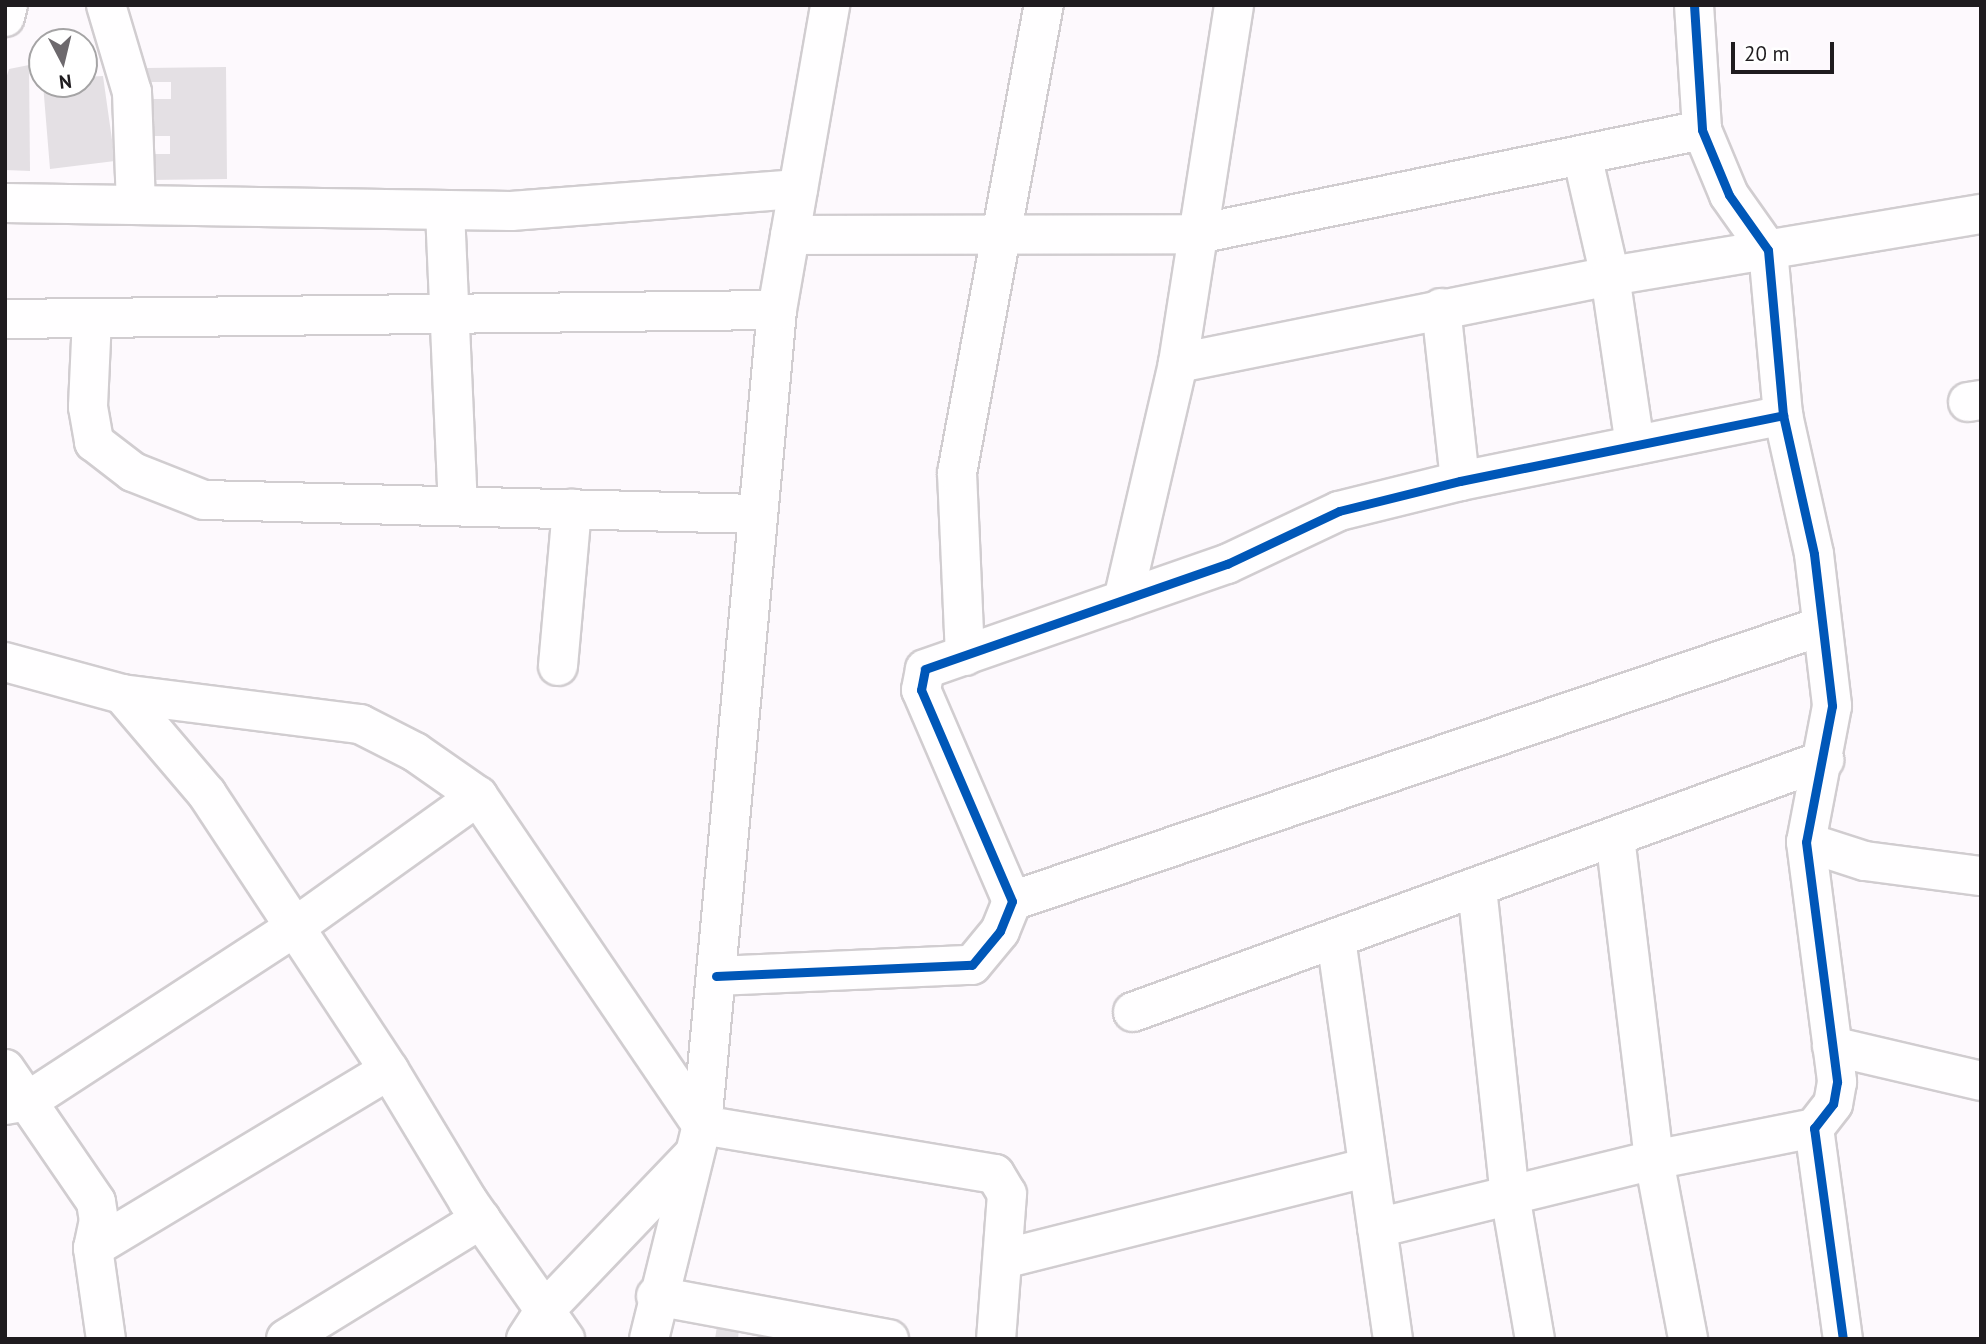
<!DOCTYPE html>
<style>
body{margin:0}
#map{position:relative;width:1986px;height:1344px;overflow:hidden;background:#fdf9fd;font-family:"PT Sans",sans-serif}
div>[style]{position:absolute}
.building>*{inset:0;background:#e4e0e4}
.roads{filter:drop-shadow(2px 0 #d1cdd0) drop-shadow(-2px 0 #d1cdd0) drop-shadow(0 2px #d1cdd0) drop-shadow(0 -2px #d1cdd0)}
.minor>*{height:38px;margin:-19px;padding:0 19px;transform-origin:19px;border-radius:19px;background:#fffeff}
.cycleway>*{height:9px;margin:-4.5px;padding:0 4.5px;transform-origin:4.5px;border-radius:4.5px;background:#0057b8}
span{translate:-50% -50%;white-space:nowrap;text-align:center;line-height:1.15;-webkit-text-stroke:6px #fff;paint-order:stroke}
.frame{position:absolute;inset:0;border:7px solid #1f1c1f;pointer-events:none}
.north{position:absolute;left:28px;top:28px;width:70px;height:70px;box-sizing:border-box;background:#fff;border:2px solid #a5a4a5;border-radius:50%;rotate:173deg;font-size:19px;font-weight:700;line-height:28px;text-align:center;color:#1f1c1f}
.north::after{content:'';display:block;margin:auto;width:24px;height:32px;background:#6d696d;clip-path:polygon(50% 0,100% 100%,50% 72%,0 100%)}
.scale{position:absolute;left:1731px;top:42px;width:103px;height:32px;box-sizing:border-box;border:4px solid #1f1c1f;border-top:0;padding-left:9px;font-size:21px;line-height:24px;white-space:nowrap;color:#1f1c1f;-webkit-text-stroke:5px #fff;paint-order:stroke}
</style>
<div id="map">
<div class="building">
<i style="clip-path:polygon(29px 65px,30px 171px,5px 170px,5px 82px,9px 69px)"></i>
<i style="clip-path:polygon(226px 67px,227px 179px,149px 180px,148px 154px,170px 154px,170px 136px,144px 136px,144px 99px,171px 99px,171px 82px,146px 82px,146px 68px)"></i>
<i style="clip-path:polygon(103px 76px,115px 161px,50px 169px,43px 84px,84px 84px,84px 77px)"></i>
<i style="clip-path:polygon(717px 1326px,739px 1329px,738px 1339px,715px 1339px)"></i>
</div>
<div class="roads">
<div class="minor">
<i style="left:106px;top:5px;width:91px;rotate:73.4deg"></i>
<i style="left:132px;top:92px;width:113px;rotate:88deg"></i>
<i style="left:1694px;top:5px;width:125px;rotate:86.3deg"></i>
<i style="left:1702px;top:130px;width:70px;rotate:67.4deg"></i>
<i style="left:1729px;top:195px;width:67px;rotate:54.7deg"></i>
<i style="left:1768px;top:250px;width:166px;rotate:84.8deg"></i>
<i style="left:1783px;top:415px;width:142px;rotate:77.4deg"></i>
<i style="left:1814px;top:554px;width:153px;rotate:83.2deg"></i>
<i style="left:1832px;top:706px;width:138px;rotate:100.8deg"></i>
<i style="left:1806px;top:842px;width:242px;rotate:82.6deg"></i>
<i style="left:1837px;top:1082px;width:22px;rotate:100deg"></i>
<i style="left:1833px;top:1104px;width:31px;rotate:128deg"></i>
<i style="left:1814px;top:1128px;width:213px;rotate:82.2deg"></i>
<i style="left:5px;top:17px;width:12px;rotate:-76deg"></i>
<i style="left:1582px;top:155px;width:124px;rotate:77deg"></i>
<i style="left:1610px;top:276px;width:171px;rotate:81.6deg"></i>
<i style="left:5px;top:203px;width:506px;rotate:0.91deg"></i>
<i style="left:511px;top:211px;width:288px;rotate:-4.4deg"></i>
<i style="left:445px;top:211px;width:295px;rotate:87.5deg"></i>
<i style="left:790px;top:235px;width:408px;rotate:-0.1deg"></i>
<i style="left:1198px;top:234px;width:515px;rotate:-11.66deg"></i>
<i style="left:1441px;top:308px;width:174px;rotate:83.7deg"></i>
<i style="left:92px;top:318px;width:89px;rotate:92.6deg"></i>
<i style="left:88px;top:407px;width:36px;rotate:80deg"></i>
<i style="left:94px;top:442px;width:49px;rotate:37.6deg"></i>
<i style="left:133px;top:472px;width:76px;rotate:21.5deg"></i>
<i style="left:204px;top:500px;width:553px;rotate:1.45deg"></i>
<i style="left:5px;top:319px;width:772px;rotate:-0.67deg"></i>
<i style="left:1178px;top:363px;width:441px;rotate:-11.4deg"></i>
<i style="left:1610px;top:276px;width:376px;rotate:-9.5deg"></i>
<i style="left:1968px;top:402px;width:13px;rotate:-9deg"></i>
<i style="left:1123px;top:600px;width:243px;rotate:-76.9deg"></i>
<i style="left:1178px;top:363px;width:362px;rotate:-81.1deg"></i>
<i style="left:965px;top:656px;width:183px;rotate:-92.5deg"></i>
<i style="left:957px;top:473px;width:476px;rotate:-79.5deg"></i>
<i style="left:5px;top:662px;width:121px;rotate:15.3deg"></i>
<i style="left:122px;top:694px;width:131px;rotate:49.6deg"></i>
<i style="left:207px;top:794px;width:331px;rotate:56.6deg"></i>
<i style="left:389px;top:1070px;width:153px;rotate:58.9deg"></i>
<i style="left:468px;top:1201px;width:169px;rotate:54.9deg"></i>
<i style="left:558px;top:666px;width:158px;rotate:-84.9deg"></i>
<i style="left:122px;top:694px;width:240px;rotate:7.2deg"></i>
<i style="left:360px;top:724px;width:62px;rotate:27deg"></i>
<i style="left:415px;top:752px;width:77px;rotate:34.9deg"></i>
<i style="left:478px;top:796px;width:398px;rotate:55.8deg"></i>
<i style="left:702px;top:1125px;width:297px;rotate:9.5deg"></i>
<i style="left:995px;top:1174px;width:23px;rotate:59deg"></i>
<i style="left:1007px;top:1194px;width:145px;rotate:94.3deg"></i>
<i style="left:1615px;top:837px;width:325px;rotate:83.1deg"></i>
<i style="left:1654px;top:1160px;width:182px;rotate:79.2deg"></i>
<i style="left:1806px;top:842px;width:62px;rotate:17.9deg"></i>
<i style="left:1865px;top:861px;width:117px;rotate:7.4deg"></i>
<i style="left:1477px;top:888px;width:309px;rotate:83.9deg"></i>
<i style="left:1510px;top:1195px;width:146px;rotate:80.2deg"></i>
<i style="left:1012px;top:901px;width:855px;rotate:-18.75deg"></i>
<i style="left:1336px;top:939px;width:404px;rotate:81.9deg"></i>
<i style="left:716px;top:976px;width:256px;rotate:-2.5deg"></i>
<i style="left:972px;top:965px;width:44px;rotate:-50.5deg"></i>
<i style="left:1000px;top:931px;width:32px;rotate:-68deg"></i>
<i style="left:1012px;top:901px;width:230px;rotate:-113.3deg"></i>
<i style="left:921px;top:690px;width:21px;rotate:-79deg"></i>
<i style="left:925px;top:669px;width:320px;rotate:-19.2deg"></i>
<i style="left:1227px;top:564px;width:124px;rotate:-25.3deg"></i>
<i style="left:1339px;top:511px;width:125px;rotate:-13.9deg"></i>
<i style="left:1460px;top:481px;width:330px;rotate:-11.5deg"></i>
<i style="left:1133px;top:1012px;width:736px;rotate:-20.04deg"></i>
<i style="left:1832px;top:1046px;width:153px;rotate:13.2deg"></i>
<i style="left:5px;top:1069px;width:161px;rotate:55.6deg"></i>
<i style="left:96px;top:1202px;width:18px;rotate:81deg"></i>
<i style="left:99px;top:1220px;width:29px;rotate:102deg"></i>
<i style="left:93px;top:1248px;width:92px;rotate:81.9deg"></i>
<i style="left:5px;top:1105px;width:23px;rotate:-10deg"></i>
<i style="left:28px;top:1101px;width:319px;rotate:-33.1deg"></i>
<i style="left:295px;top:927px;width:225px;rotate:-35.6deg"></i>
<i style="left:1377px;top:1228px;width:285px;rotate:-13.8deg"></i>
<i style="left:1654px;top:1160px;width:163px;rotate:-11.3deg"></i>
<i style="left:93px;top:1248px;width:345px;rotate:-31deg"></i>
<i style="left:1003px;top:1259px;width:376px;rotate:-14.1deg"></i>
<i style="left:656px;top:1296px;width:237px;rotate:10.5deg"></i>
<i style="left:286px;top:1339px;width:229px;rotate:-31.6deg"></i>
<i style="left:526px;top:1339px;width:33px;rotate:-57deg"></i>
<i style="left:544px;top:1311px;width:213px;rotate:-46.3deg"></i>
<i style="left:649px;top:1339px;width:220px;rotate:-76.1deg"></i>
<i style="left:702px;top:1125px;width:818px;rotate:-84.74deg"></i>
<i style="left:777px;top:310px;width:310px;rotate:-80.1deg"></i>
</div>
</div>
<div class="cycleway">
<i style="left:1694px;top:5px;width:125px;rotate:86.3deg"></i>
<i style="left:1702px;top:130px;width:70px;rotate:67.4deg"></i>
<i style="left:1729px;top:195px;width:67px;rotate:54.7deg"></i>
<i style="left:1768px;top:250px;width:166px;rotate:84.8deg"></i>
<i style="left:1783px;top:415px;width:142px;rotate:77.4deg"></i>
<i style="left:1814px;top:554px;width:153px;rotate:83.2deg"></i>
<i style="left:1832px;top:706px;width:138px;rotate:100.8deg"></i>
<i style="left:1806px;top:842px;width:242px;rotate:82.6deg"></i>
<i style="left:1837px;top:1082px;width:22px;rotate:100deg"></i>
<i style="left:1833px;top:1104px;width:31px;rotate:128deg"></i>
<i style="left:1814px;top:1128px;width:213px;rotate:82.2deg"></i>
<i style="left:716px;top:976px;width:256px;rotate:-2.5deg"></i>
<i style="left:972px;top:965px;width:44px;rotate:-50.5deg"></i>
<i style="left:1000px;top:931px;width:32px;rotate:-68deg"></i>
<i style="left:1012px;top:901px;width:230px;rotate:-113.3deg"></i>
<i style="left:921px;top:690px;width:21px;rotate:-79deg"></i>
<i style="left:925px;top:669px;width:320px;rotate:-19.2deg"></i>
<i style="left:1227px;top:564px;width:124px;rotate:-25.3deg"></i>
<i style="left:1339px;top:511px;width:125px;rotate:-13.9deg"></i>
<i style="left:1460px;top:481px;width:330px;rotate:-11.5deg"></i>
</div>
<div class="frame"></div>
<div class="north">N</div>
<div class="scale">20 m</div>
</div>
